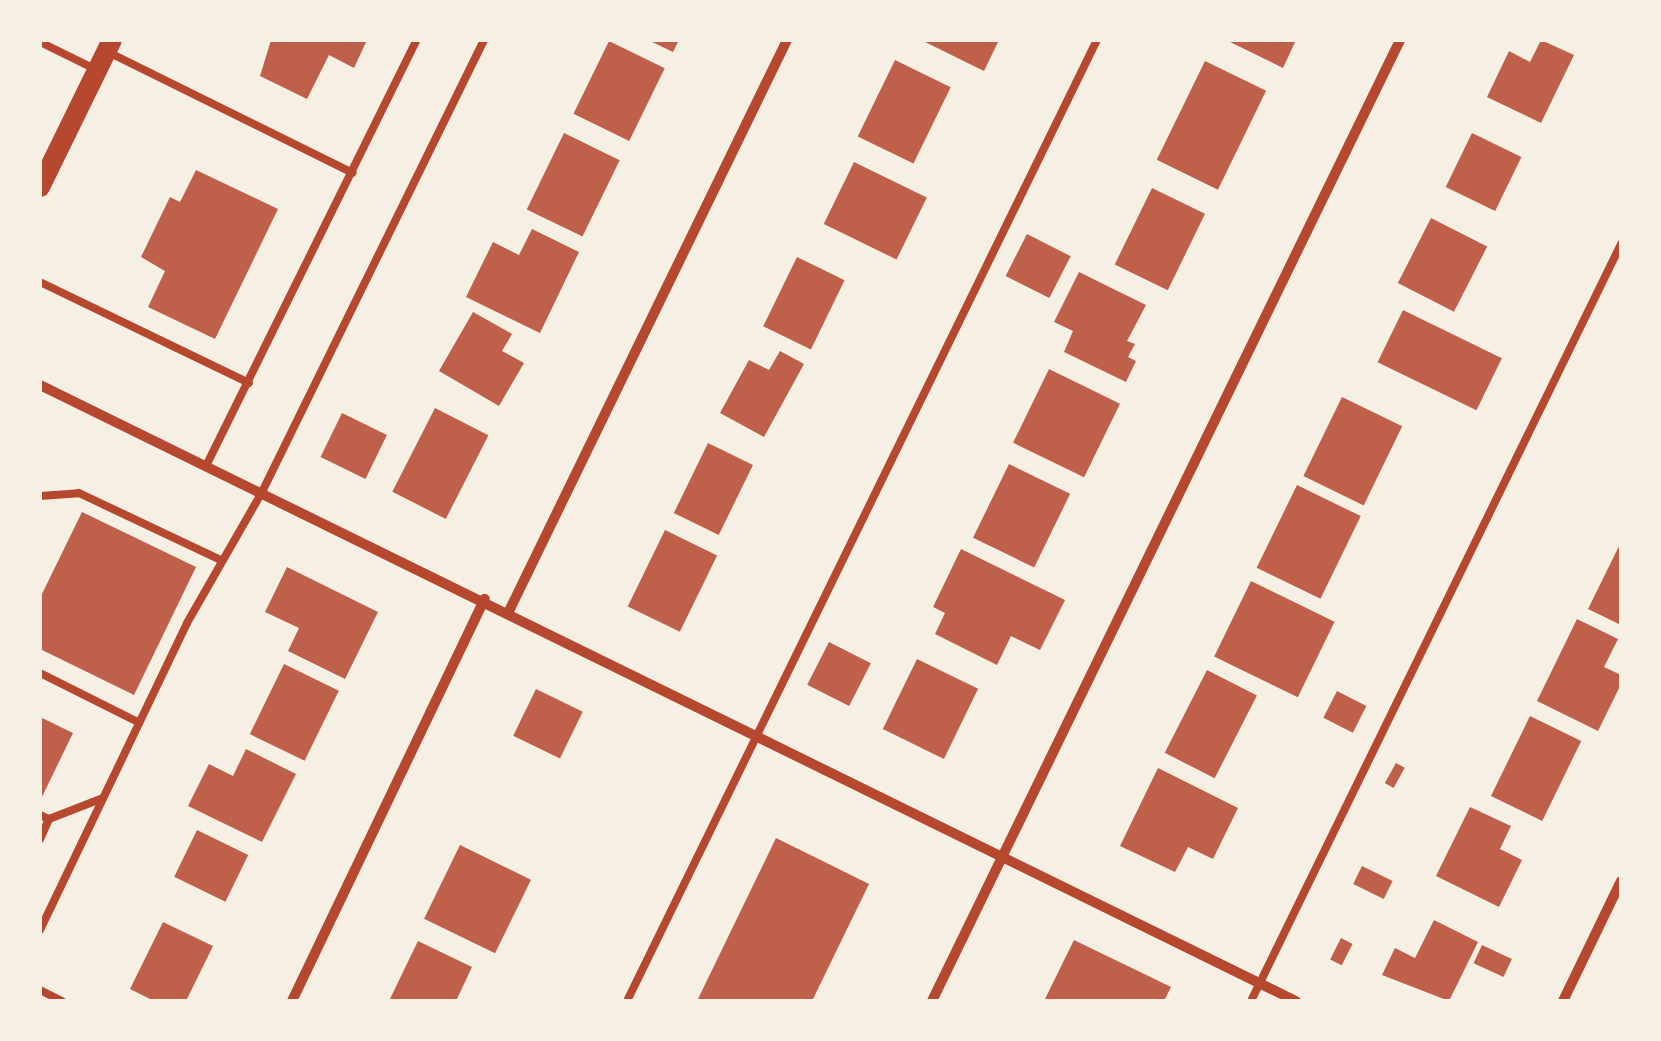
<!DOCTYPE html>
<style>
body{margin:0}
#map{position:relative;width:1661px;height:1041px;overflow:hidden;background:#f6efe4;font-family:Overpass,sans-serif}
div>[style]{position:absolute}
.building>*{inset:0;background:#bf614a;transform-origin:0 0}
.service>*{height:8px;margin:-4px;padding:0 4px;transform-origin:4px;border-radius:4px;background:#b5482f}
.minor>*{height:10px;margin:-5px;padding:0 5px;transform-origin:5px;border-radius:5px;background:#b5482f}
.secondary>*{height:20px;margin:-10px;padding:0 10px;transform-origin:10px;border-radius:10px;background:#b5482f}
span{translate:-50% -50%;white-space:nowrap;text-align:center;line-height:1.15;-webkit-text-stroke:10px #f6efe4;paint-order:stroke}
.frame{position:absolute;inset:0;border:42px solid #f6efe4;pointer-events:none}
</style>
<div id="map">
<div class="building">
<i style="clip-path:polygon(271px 40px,367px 40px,354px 68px,329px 55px,307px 99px,260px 76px)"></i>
<i style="clip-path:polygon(648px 40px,679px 40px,673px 52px)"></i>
<i style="clip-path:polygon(921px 40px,999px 40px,984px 71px)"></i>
<i style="clip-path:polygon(1226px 40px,1296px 40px,1283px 68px)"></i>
<i style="clip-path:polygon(1541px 40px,1574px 55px,1541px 123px,1487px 97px,1509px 51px,1530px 62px)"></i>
<i style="left:609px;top:41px;width:62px;height:81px;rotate:26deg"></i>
<i style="left:895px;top:60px;width:62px;height:85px;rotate:26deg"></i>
<i style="left:1205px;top:61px;width:68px;height:110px;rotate:26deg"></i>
<i style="left:564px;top:133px;width:62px;height:85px;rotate:26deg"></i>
<i style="left:1472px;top:133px;width:55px;height:60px;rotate:26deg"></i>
<i style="left:854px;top:162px;width:81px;height:69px;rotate:26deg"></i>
<i style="clip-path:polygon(196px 170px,278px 209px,215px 339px,148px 307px,165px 271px,141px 257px,170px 197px,180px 202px)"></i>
<i style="left:1152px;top:188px;width:59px;height:85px;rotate:26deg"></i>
<i style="left:1431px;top:218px;width:63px;height:73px;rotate:27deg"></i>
<i style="clip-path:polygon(532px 229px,579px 252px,540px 333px,466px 297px,493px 242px,519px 255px)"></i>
<i style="left:1027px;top:234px;width:49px;height:47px;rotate:27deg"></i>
<i style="left:797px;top:257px;width:53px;height:77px;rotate:26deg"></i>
<i style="clip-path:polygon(1079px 272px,1146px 305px,1127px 341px,1135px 344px,1128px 357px,1136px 361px,1126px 382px,1064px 352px,1073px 331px,1054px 322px)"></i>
<i style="left:1403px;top:310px;width:110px;height:58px;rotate:26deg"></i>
<i style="clip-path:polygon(473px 312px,512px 334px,502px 351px,524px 363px,499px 406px,439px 371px)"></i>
<i style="clip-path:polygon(780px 351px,804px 364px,764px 437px,720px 413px,749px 360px,769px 370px)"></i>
<i style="left:1049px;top:369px;width:79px;height:82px;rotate:26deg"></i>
<i style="left:1342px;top:397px;width:67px;height:88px;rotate:26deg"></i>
<i style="left:435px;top:408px;width:60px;height:94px;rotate:27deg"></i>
<i style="left:342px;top:413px;width:50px;height:49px;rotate:26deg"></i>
<i style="left:708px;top:443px;width:50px;height:78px;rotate:26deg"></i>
<i style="left:1009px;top:464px;width:68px;height:82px;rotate:26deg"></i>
<i style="left:1297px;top:485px;width:71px;height:92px;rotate:26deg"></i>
<i style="clip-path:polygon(82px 512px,196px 567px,134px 695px,40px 649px,40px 598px)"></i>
<i style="left:665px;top:530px;width:58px;height:85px;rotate:26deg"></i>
<i style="clip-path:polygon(1621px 542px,1621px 625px,1588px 609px)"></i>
<i style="clip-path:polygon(961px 549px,1065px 600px,1040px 650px,1011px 636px,997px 665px,935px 634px,945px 613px,933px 607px)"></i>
<i style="clip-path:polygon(287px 567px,378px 612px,345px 679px,288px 651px,299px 628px,265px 612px)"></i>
<i style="left:1251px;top:581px;width:93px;height:84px;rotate:26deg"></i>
<i style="clip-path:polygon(1577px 619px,1618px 639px,1604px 667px,1621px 675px,1621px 684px,1598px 731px,1537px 701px)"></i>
<i style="left:829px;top:642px;width:47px;height:48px;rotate:27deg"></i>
<i style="left:917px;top:659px;width:68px;height:78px;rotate:26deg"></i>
<i style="left:284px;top:664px;width:61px;height:78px;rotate:26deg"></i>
<i style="left:1207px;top:670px;width:56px;height:93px;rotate:27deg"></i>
<i style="left:536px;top:689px;width:52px;height:52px;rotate:26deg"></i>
<i style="left:1337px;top:691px;width:33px;height:30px;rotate:27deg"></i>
<i style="left:1530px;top:716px;width:57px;height:89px;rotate:26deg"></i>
<i style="clip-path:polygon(40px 717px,73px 733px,40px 801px)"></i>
<i style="clip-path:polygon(246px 749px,296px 774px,262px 842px,188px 806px,209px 764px,233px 776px)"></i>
<i style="left:1396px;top:763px;width:10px;height:23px;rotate:29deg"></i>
<i style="clip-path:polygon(1158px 768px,1238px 808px,1213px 859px,1188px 847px,1175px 872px,1120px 846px)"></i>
<i style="clip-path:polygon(1470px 807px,1511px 826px,1500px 849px,1522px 860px,1499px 907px,1436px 876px)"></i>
<i style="left:197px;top:830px;width:57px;height:52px;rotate:26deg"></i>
<i style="clip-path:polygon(776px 838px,869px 884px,812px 1001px,697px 1001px)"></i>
<i style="left:460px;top:845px;width:79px;height:82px;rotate:26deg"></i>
<i style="left:1362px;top:866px;width:34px;height:20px;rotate:26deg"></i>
<i style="clip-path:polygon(1434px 920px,1478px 942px,1449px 1001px,1382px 975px,1395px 948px,1415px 958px)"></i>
<i style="clip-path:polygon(163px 922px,213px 946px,186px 1001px,154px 1001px,130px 989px)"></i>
<i style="left:1341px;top:938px;width:13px;height:24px;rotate:27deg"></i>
<i style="clip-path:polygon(1074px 940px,1171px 987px,1164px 1001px,1044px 1001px)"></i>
<i style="clip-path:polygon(418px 941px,472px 967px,456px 1001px,389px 1001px)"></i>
<i style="left:1482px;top:945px;width:33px;height:20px;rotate:25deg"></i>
</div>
<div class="service">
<i style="left:40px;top:42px;width:64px;rotate:26.2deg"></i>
<i style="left:106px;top:51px;width:275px;rotate:26.3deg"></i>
<i style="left:40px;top:282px;width:232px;rotate:25.8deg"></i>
<i style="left:206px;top:466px;width:475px;rotate:-63.7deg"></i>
<i style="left:40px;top:496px;width:39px;rotate:-4deg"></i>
<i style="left:79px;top:493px;width:157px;rotate:25.3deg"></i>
<i style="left:40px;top:673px;width:110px;rotate:26.6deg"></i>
<i style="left:40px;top:815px;width:10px;rotate:24deg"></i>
<i style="left:49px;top:819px;width:22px;rotate:114deg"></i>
<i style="left:49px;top:819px;width:58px;rotate:-21.3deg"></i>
<i style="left:40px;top:930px;width:340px;rotate:-64.4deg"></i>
<i style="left:187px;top:623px;width:151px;rotate:-60.2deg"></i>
<i style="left:262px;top:492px;width:504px;rotate:-63.84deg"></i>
<i style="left:40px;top:990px;width:25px;rotate:27deg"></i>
<i style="left:627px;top:1001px;width:1070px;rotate:-63.94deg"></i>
<i style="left:1251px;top:1001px;width:843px;rotate:-63.95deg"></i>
</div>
<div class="minor">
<i style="left:40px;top:385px;width:1399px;rotate:26.13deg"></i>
<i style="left:509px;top:611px;width:635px;rotate:-64.04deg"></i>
<i style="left:292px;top:1001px;width:446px;rotate:-64.4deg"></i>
<i style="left:932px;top:1001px;width:1069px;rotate:-64.03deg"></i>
<i style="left:1563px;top:1001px;width:133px;rotate:-64.2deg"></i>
</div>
<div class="secondary">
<i style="left:40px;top:187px;width:164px;rotate:-63.9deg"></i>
</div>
<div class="frame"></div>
</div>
